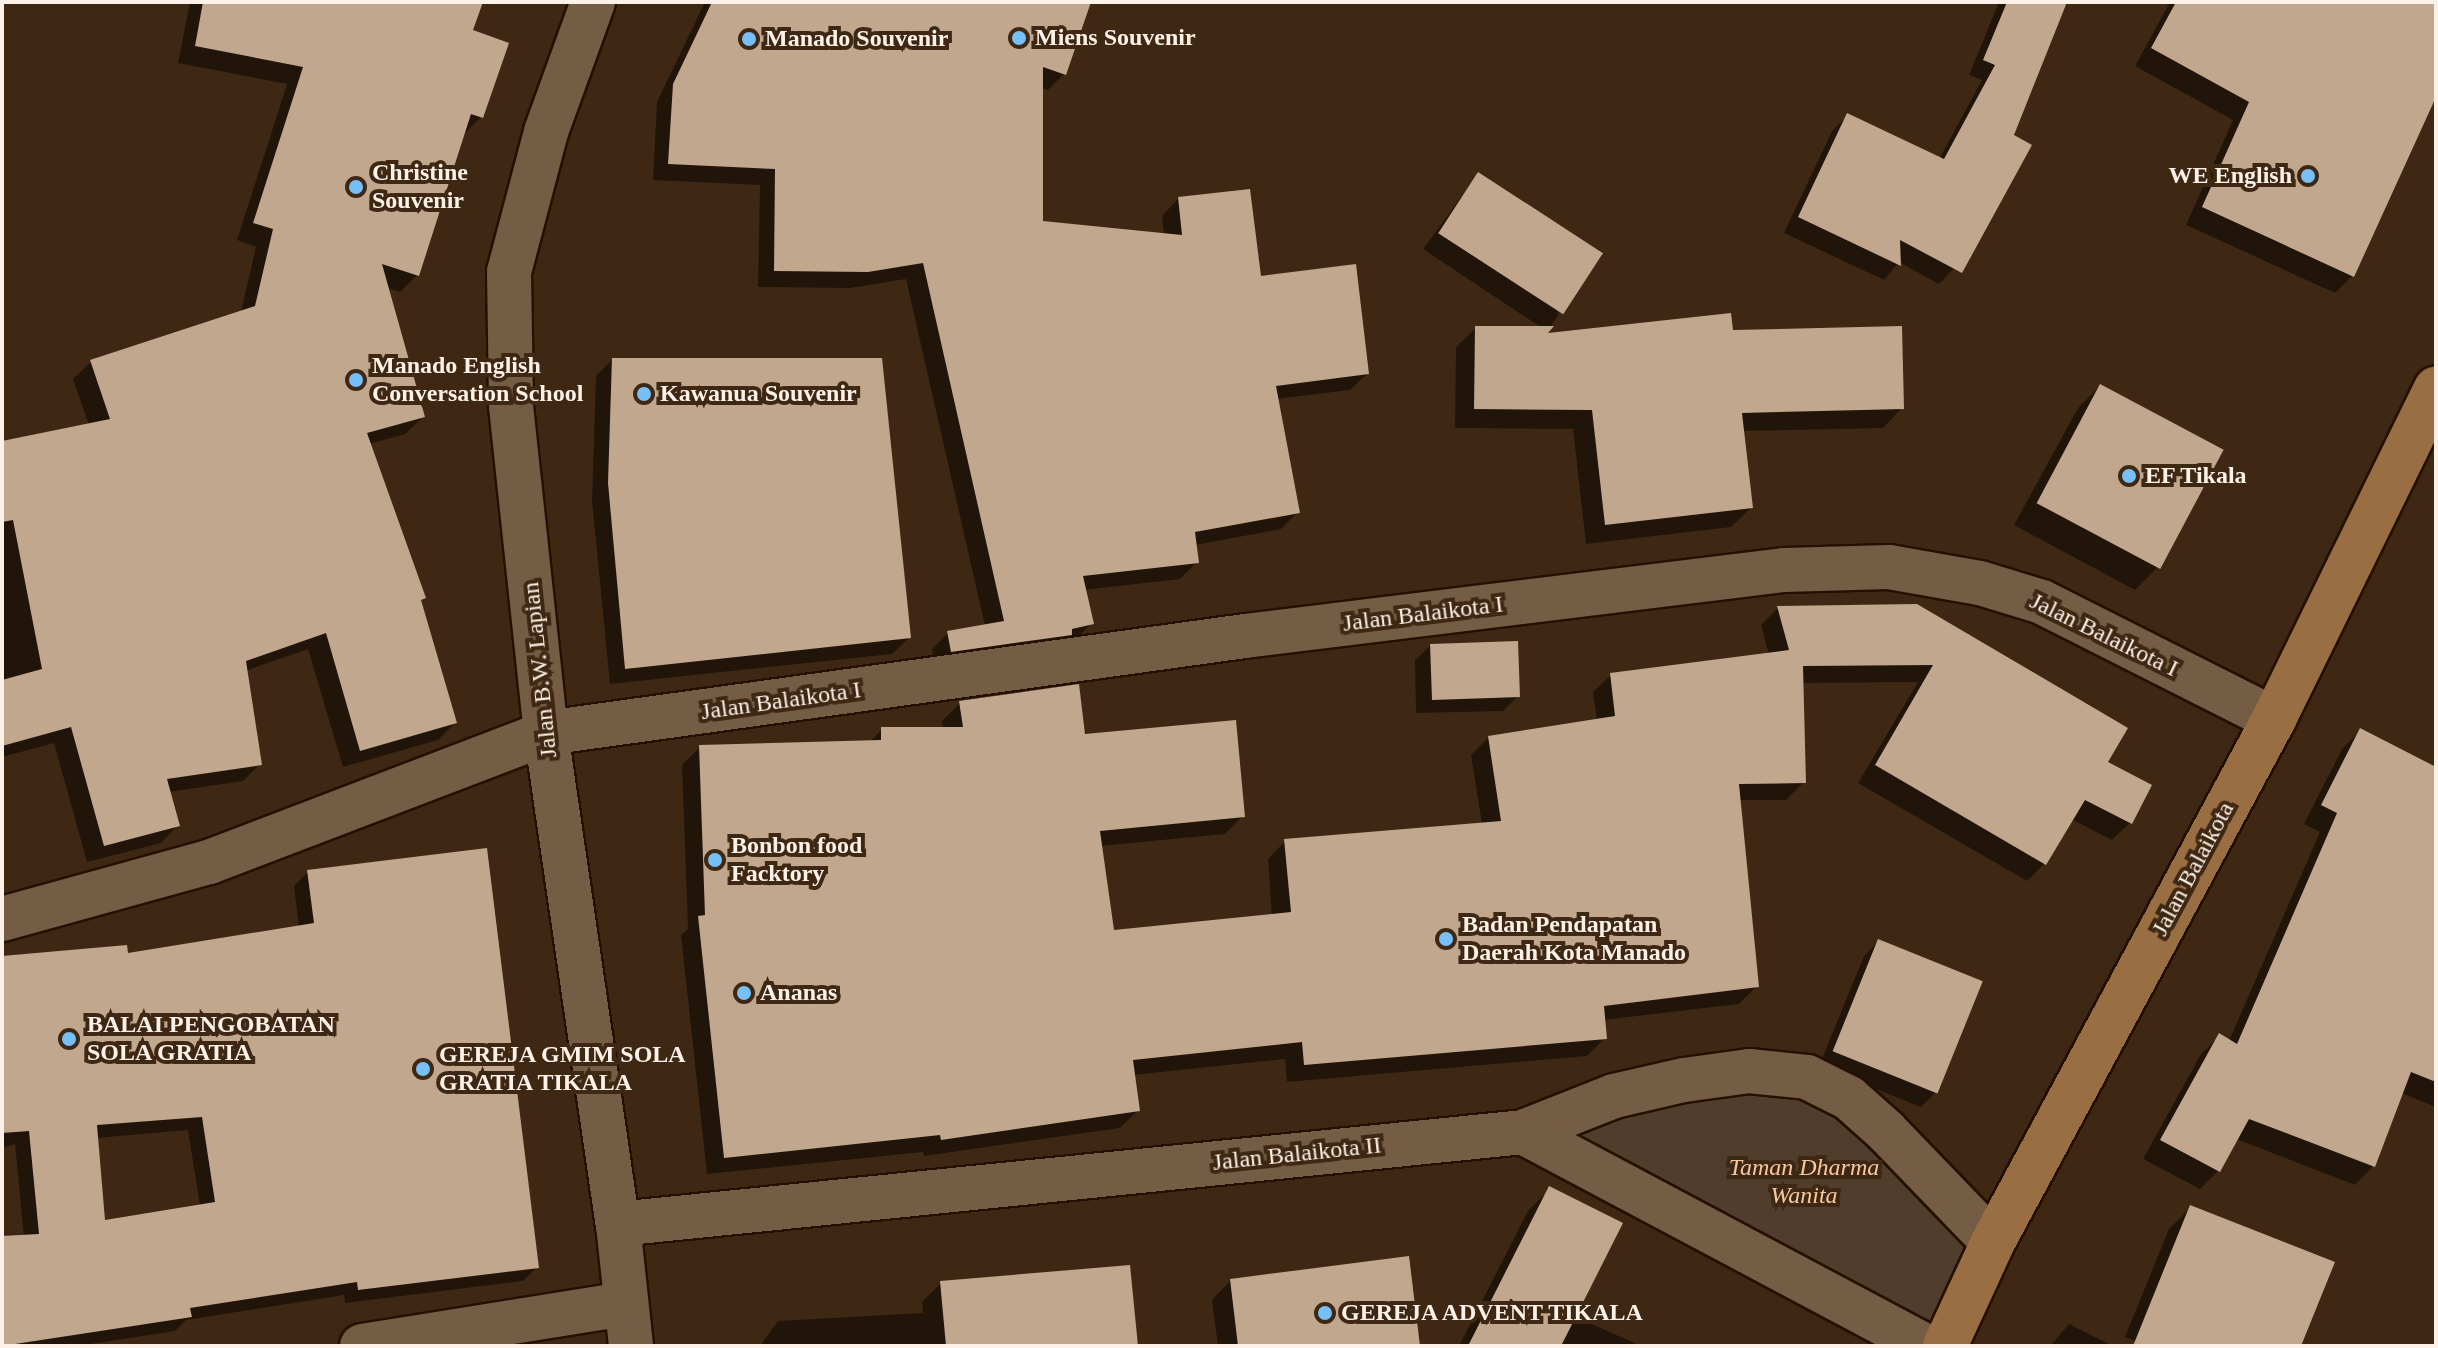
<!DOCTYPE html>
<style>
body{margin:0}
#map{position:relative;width:2438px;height:1348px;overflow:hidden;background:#3f2813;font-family:"Times New Roman",serif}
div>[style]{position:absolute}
.green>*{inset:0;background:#503d2c}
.shadow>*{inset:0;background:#0007}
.building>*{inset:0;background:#c2a78f;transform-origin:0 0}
.roads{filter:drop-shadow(2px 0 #251000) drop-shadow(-2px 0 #251000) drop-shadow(0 2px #251000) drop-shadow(0 -2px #251000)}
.minor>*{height:44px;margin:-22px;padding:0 22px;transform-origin:22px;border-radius:22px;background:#755c45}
.major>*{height:44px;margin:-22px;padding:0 22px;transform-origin:22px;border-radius:22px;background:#9a6e43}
.dots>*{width:22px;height:22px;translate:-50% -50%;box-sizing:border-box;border:4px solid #3f2813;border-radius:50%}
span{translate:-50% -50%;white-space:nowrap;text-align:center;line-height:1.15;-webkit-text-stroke:8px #3f2813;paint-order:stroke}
.poi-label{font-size:24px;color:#fef1e7;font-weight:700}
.left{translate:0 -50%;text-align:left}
.right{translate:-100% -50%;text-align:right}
.street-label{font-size:24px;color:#fef1e7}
.park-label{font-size:24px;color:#f7c89f;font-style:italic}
.frame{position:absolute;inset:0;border:4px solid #fef1e7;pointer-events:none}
</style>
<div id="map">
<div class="green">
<i style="clip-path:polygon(1812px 1092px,1976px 1240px,1938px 1344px,1544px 1133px,1680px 1093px)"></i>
</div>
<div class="shadow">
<i style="clip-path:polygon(190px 2px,481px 2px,471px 31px,481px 117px,463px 135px,417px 275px,400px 292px,387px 288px,423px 417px,405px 434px,369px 444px,423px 598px,420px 601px,455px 723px,438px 740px,343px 767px,308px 649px,245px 671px,260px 764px,243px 781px,169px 792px,178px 825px,161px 843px,87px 862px,54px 743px,2px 757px,2px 443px,89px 425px,73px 379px,91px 362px,241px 312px,256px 247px,237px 240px,287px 84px,178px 63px)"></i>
<i style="clip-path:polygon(705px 2px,1089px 2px,1064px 74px,1048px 90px,1041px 88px,1041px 223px,1164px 235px,1162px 216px,1178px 199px,1367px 374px,1350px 390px,1276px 399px,1298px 512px,1281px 529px,1195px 545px,1197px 562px,1180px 579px,1084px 590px,1092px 623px,1075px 640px,935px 667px,932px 649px,948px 633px,985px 626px,906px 279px,850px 288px,758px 287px,760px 185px,653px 180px,657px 102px)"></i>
<i style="clip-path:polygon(1999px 2px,2065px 2px,1954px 268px,1939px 284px,1899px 262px,1884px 280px,1784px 233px,1832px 131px,1847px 116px,1939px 159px,1982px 80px,1969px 75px)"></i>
<i style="clip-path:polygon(2170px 2px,2436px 2px,2436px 93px,2352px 276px,2335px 293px,2186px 225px,2233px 120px,2135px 66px)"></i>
<i style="clip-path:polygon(1478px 174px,1559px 314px,1544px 336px,1731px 332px,1902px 408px,1883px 428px,1742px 431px,1751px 508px,1731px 527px,1586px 544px,1573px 429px,1455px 428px,1456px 347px,1476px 328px,1542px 328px,1423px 249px)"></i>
<i style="clip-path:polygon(612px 360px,909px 638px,892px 654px,610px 684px,592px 501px,596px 376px)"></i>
<i style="clip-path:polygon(2100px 386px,2220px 451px,2157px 568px,2135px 590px,2014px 525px,2078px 408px)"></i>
<i style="clip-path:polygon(1916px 606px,2105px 763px,2130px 823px,2112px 840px,2071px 819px,2044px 864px,2027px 881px,1858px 783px,1918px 682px,1802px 683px,1804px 782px,1786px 800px,1738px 800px,1757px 986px,1739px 1004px,1603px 1020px,1605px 1038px,1587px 1056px,1287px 1082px,1285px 1059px,1133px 1075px,1138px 1110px,1120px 1128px,924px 1156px,923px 1152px,707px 1174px,681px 935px,688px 929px,682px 765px,700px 747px,869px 743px,882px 729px,943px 729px,942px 721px,960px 703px,1083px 736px,1243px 816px,1225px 834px,1100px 846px,1112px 932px,1272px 916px,1268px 859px,1285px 841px,1482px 824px,1471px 755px,1488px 738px,1597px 721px,1593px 692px,1611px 675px,1769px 655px,1761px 625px,1778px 608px)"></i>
<i style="clip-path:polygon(1431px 645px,1518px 696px,1503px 711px,1416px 713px,1415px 660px)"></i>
<i style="clip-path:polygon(2360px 731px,2434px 768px,2436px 763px,2436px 1107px,2401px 1093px,2373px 1166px,2355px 1185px,2236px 1139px,2218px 1171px,2200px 1189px,2143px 1159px,2201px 1054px,2220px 1036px,2229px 1041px,2320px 832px,2304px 824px,2342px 749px)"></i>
<i style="clip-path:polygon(evenodd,308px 872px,537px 1267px,523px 1281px,345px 1303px,344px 1295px,186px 1320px,175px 1331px,78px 1346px,2px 1346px,2px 1238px,24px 1237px,15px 1144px,2px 1148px,2px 958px,126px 955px,299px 928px,294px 886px,308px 872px,188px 1130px,200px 1206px,103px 1222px,96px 1138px,188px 1130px)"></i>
<i style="clip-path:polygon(1879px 941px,1936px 1092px,1921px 1107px,1819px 1066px,1864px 956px)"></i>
<i style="clip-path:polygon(1550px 1189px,1574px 1316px,1641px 1346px,1459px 1346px,1528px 1211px)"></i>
<i style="clip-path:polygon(2191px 1207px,2299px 1346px,2148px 1346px,2125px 1337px,2169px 1229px)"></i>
<i style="clip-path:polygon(1230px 1281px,1418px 1346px,1218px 1346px,1212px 1300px)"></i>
<i style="clip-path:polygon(941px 1283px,1136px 1346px,760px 1346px,778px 1321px,923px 1313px,922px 1302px)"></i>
<i style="clip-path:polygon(2069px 1324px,2113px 1346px,2050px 1346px)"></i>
</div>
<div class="building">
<i style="clip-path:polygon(203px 2px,483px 2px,473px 30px,509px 43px,483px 118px,471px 114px,419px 276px,382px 264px,425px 417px,367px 433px,426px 598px,421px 600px,457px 723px,360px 751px,326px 633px,246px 661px,262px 765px,167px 779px,180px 826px,104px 846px,71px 727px,2px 746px,2px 680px,42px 669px,13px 520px,2px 522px,2px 441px,110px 419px,90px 360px,255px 306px,273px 229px,253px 223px,303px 67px,195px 46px)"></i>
<i style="clip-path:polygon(712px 2px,1091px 2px,1066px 75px,1043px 67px,1043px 221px,1182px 235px,1178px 197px,1250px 189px,1261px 276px,1356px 264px,1369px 374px,1276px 386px,1300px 513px,1195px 532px,1199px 563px,1083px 576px,1094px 624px,1072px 629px,1072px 635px,951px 652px,947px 631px,1004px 621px,923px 263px,868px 272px,774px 271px,775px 169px,668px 164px,673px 84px)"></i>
<i style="clip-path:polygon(2007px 2px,2067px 2px,2014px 135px,2032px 145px,1962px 273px,1900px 240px,1901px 266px,1798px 217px,1847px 113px,1944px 159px,1995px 65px,1983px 60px)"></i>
<i style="clip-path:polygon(2176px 2px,2436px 2px,2436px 97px,2354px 277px,2202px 207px,2249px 102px,2151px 48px)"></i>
<i style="left:1478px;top:172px;width:149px;height:73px;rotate:33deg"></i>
<i style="clip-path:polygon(1731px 313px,1733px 330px,1902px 326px,1904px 409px,1742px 413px,1753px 508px,1605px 525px,1592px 410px,1474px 409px,1475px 326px,1554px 326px,1548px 333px)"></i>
<i style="clip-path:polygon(612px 358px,882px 358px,911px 638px,625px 669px,608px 483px)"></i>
<i style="left:2100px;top:384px;width:140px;height:135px;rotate:28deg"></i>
<i style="clip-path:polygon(1917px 604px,2128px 728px,2108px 762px,2152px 785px,2132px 824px,2085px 800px,2046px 865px,1875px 765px,1933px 665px,1803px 666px,1806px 783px,1739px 784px,1759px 987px,1604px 1006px,1607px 1039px,1304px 1065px,1302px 1042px,1133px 1060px,1140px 1111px,941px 1140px,940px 1135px,724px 1158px,698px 916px,705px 915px,699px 745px,881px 740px,881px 727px,963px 727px,959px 701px,1079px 684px,1085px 734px,1236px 720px,1245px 817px,1100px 831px,1114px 930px,1291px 912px,1284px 839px,1501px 821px,1488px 736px,1615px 716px,1610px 673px,1789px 650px,1777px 606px)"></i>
<i style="left:1518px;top:641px;width:56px;height:88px;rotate:88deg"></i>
<i style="clip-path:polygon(2360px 728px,2436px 767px,2436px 1082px,2411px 1072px,2375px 1167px,2249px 1119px,2220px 1172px,2160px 1140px,2219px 1033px,2237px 1044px,2337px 813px,2321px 805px)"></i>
<i style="clip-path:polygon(evenodd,487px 848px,539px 1268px,358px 1290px,357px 1282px,190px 1308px,192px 1317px,2px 1346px,2px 1236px,39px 1234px,29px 1131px,2px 1133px,2px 956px,127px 945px,128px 953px,314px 923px,307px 870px,487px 848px,202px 1117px,215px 1202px,105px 1220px,97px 1125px,202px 1117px)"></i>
<i style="left:1878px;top:939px;width:113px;height:121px;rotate:22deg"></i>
<i style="clip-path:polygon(1549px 1186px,1623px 1223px,1561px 1346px,1468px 1346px)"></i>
<i style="clip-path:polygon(2190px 1205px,2335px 1262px,2301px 1346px,2133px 1346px)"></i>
<i style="clip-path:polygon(1409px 1256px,1420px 1346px,1238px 1346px,1230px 1279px)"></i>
<i style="clip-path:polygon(1130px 1265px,1138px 1346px,946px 1346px,940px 1281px)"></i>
</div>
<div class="roads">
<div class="minor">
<i style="left:593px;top:2px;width:138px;rotate:109.9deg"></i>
<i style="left:546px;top:132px;width:145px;rotate:104.8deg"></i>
<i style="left:509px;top:272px;width:134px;rotate:89.1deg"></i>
<i style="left:511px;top:406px;width:329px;rotate:83.9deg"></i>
<i style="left:546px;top:733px;width:496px;rotate:81.7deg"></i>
<i style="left:618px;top:1224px;width:123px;rotate:83.9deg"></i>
<i style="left:2px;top:919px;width:215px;rotate:-15.4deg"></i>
<i style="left:209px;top:862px;width:361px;rotate:-20.9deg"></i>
<i style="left:546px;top:733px;width:706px;rotate:-7.9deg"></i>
<i style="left:1245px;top:636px;width:543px;rotate:-6.98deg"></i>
<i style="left:1784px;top:570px;width:105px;rotate:-1.6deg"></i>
<i style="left:1889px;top:567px;width:92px;rotate:10deg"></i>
<i style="left:1980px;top:583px;width:65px;rotate:17deg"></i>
<i style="left:2042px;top:602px;width:260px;rotate:26.8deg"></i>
<i style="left:1523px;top:1132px;width:98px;rotate:-21.6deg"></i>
<i style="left:1614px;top:1096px;width:72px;rotate:-12.9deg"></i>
<i style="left:1684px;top:1080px;width:66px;rotate:-7.9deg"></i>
<i style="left:1749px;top:1071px;width:58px;rotate:5.9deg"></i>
<i style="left:1807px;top:1077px;width:47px;rotate:26.6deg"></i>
<i style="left:1849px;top:1098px;width:50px;rotate:41.7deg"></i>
<i style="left:1886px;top:1131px;width:154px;rotate:46.1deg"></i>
<i style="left:618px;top:1224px;width:910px;rotate:-5.8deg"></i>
<i style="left:1523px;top:1132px;width:455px;rotate:28deg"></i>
<i style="left:362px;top:1346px;width:266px;rotate:-9.1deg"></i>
</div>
<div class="major">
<i style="left:1945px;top:1346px;width:115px;rotate:-65.2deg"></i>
<i style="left:1993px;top:1242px;width:594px;rotate:-61.75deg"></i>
<i style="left:2274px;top:719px;width:368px;rotate:-63.9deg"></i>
</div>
</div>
<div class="dots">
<i style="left:1019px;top:38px;background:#77bff7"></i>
<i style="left:749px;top:39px;background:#77bff7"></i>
<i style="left:2308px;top:176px;background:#77bff7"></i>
<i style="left:356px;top:187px;background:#77bff7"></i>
<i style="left:356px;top:380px;background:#77bff7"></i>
<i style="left:644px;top:394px;background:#77bff7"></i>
<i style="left:2129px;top:476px;background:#77bff7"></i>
<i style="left:715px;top:860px;background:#77bff7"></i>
<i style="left:1446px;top:939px;background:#77bff7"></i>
<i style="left:744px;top:993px;background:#77bff7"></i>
<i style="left:69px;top:1039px;background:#77bff7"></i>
<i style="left:423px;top:1069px;background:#77bff7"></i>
<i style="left:1325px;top:1313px;background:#77bff7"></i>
</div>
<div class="poi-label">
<span class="left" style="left:1035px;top:38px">Miens Souvenir</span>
<span class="left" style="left:765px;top:39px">Manado Souvenir</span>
<span class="left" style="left:372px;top:187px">Christine<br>Souvenir</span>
<span class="right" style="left:2292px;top:176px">WE English</span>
<span class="left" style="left:372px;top:380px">Manado English<br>Conversation School</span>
<span class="left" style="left:660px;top:394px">Kawanua Souvenir</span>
<span class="left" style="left:2145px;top:476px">EF Tikala</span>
<span class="left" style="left:731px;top:860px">Bonbon food<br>Facktory</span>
<span class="left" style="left:1462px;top:939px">Badan Pendapatan<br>Daerah Kota Manado</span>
<span class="left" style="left:760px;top:993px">Ananas</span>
<span class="left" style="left:87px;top:1039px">BALAI PENGOBATAN<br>SOLA GRATIA</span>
<span class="left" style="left:439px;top:1069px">GEREJA GMIM SOLA<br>GRATIA TIKALA</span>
<span class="left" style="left:1341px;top:1313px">GEREJA ADVENT TIKALA</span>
</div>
<div class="street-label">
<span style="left:1423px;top:614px;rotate:-7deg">Jalan Balaikota I</span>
<span style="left:2104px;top:635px;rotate:26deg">Jalan Balaikota I</span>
<span style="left:540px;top:670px;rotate:-96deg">Jalan B.W. Lapian</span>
<span style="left:781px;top:701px;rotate:-8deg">Jalan Balaikota I</span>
<span style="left:2193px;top:869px;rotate:-62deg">Jalan Balaikota</span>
<span style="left:1297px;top:1154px;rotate:-6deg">Jalan Balaikota II</span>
</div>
<div class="park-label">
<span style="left:1804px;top:1182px">Taman Dharma<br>Wanita</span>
</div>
<div class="frame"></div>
</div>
